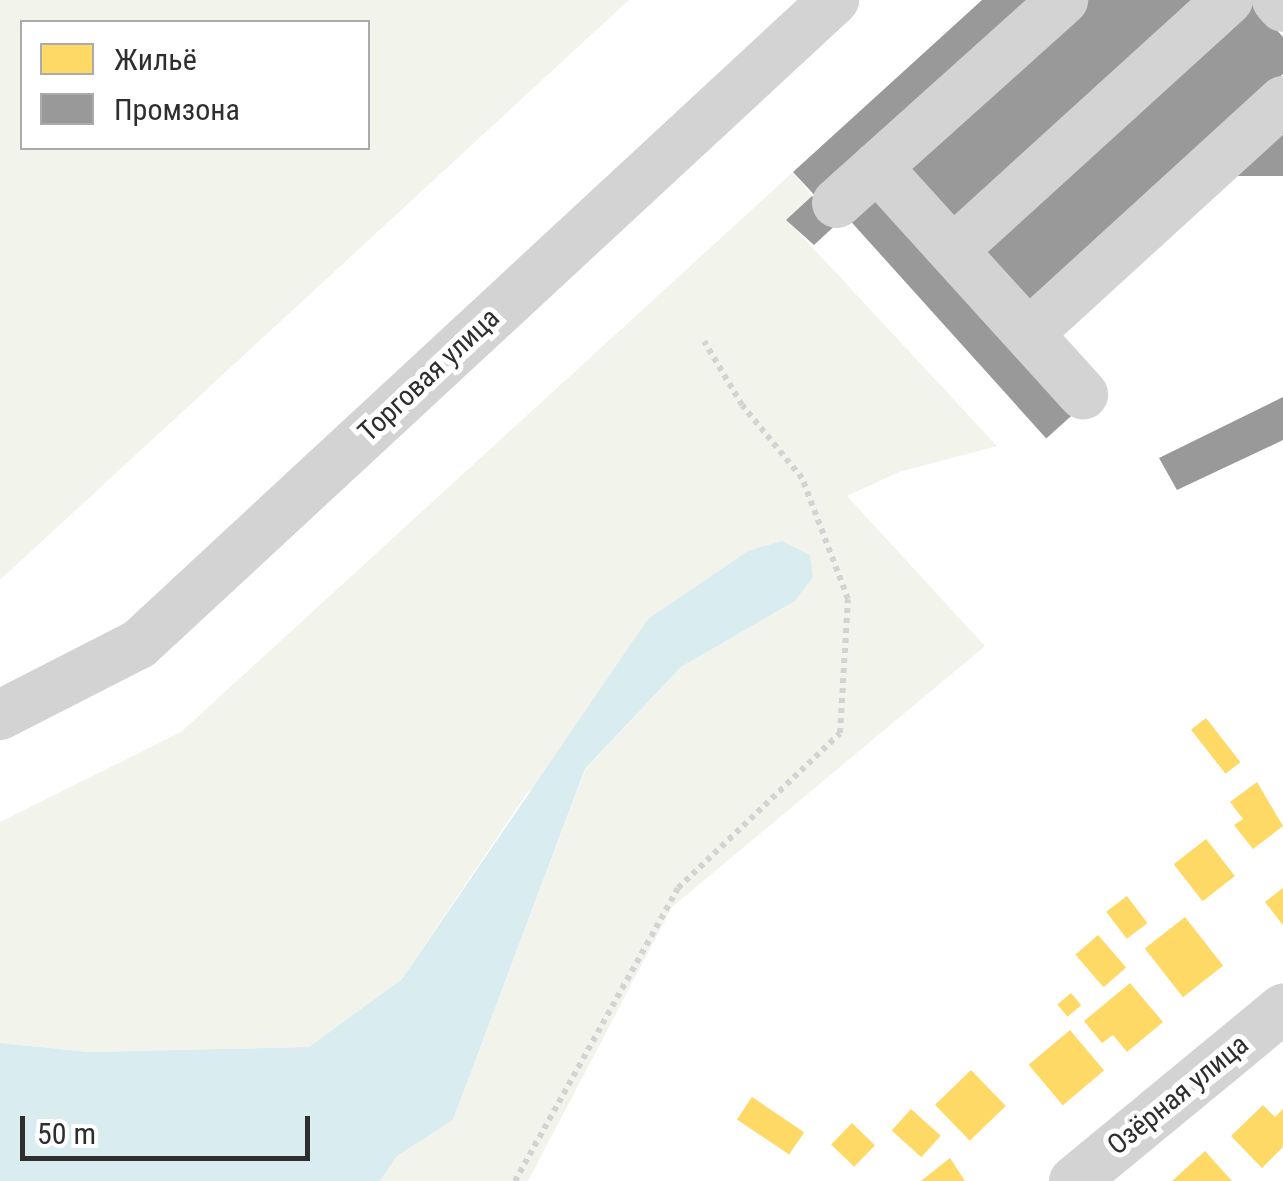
<!DOCTYPE html>
<meta charset="utf-8">
<style>
body{margin:0}
#map{position:relative;width:1283px;height:1181px;overflow:hidden;background:#fff;font-family:"Roboto Condensed",sans-serif}
div>[style]{position:absolute}
.green>*{inset:0;background:#f2f4ec}
.water>*{inset:0;background:#d9ecf0}
.homes>*{inset:0;background:#ffd966;transform-origin:0 0}
.industry>*{inset:0;background:#999;transform-origin:0 0}
.path>*{height:6px;margin-top:-3px;transform-origin:0;background:repeating-linear-gradient(90deg,#d3d3d3 0 5px,transparent 0 10px)}
.minor>*{height:50px;margin:-25px;padding:0 25px;transform-origin:25px;border-radius:25px;background:#d3d3d3}
span{translate:-50% -50%;white-space:nowrap;text-align:center;line-height:1.15;-webkit-text-stroke:10px #fff;paint-order:stroke}
.street-label{font-size:28px;color:#2e2e2e}
.legend{position:absolute;left:20px;top:20px;width:350px;height:130px;box-sizing:border-box;background:#fff;border:2px solid #ababab;margin:0;padding:12px 18px;list-style:none;font-size:30px;color:#2e2e2e}
.legend li{display:flex;align-items:center;gap:20px;height:50px}
.legend b{width:50px;border:2px solid #ababab}
.scale{position:absolute;left:20px;top:1116px;width:290px;height:45px;box-sizing:border-box;border:5px solid #2e2e2e;border-top:0;padding-left:12px;font-size:30px;line-height:35px;white-space:nowrap;color:#2e2e2e;-webkit-text-stroke:8px #fff;paint-order:stroke}
</style>
<div id="map">
<div class="green">
<i style="clip-path:polygon(evenodd,0 0,629px 0,0 580px,0 0,22px 22px,368px 22px,368px 148px,22px 148px,22px 22px)"></i>
<i style="clip-path:polygon(793px 172px,812px 196px,787px 220px,997px 446px,899px 472px,847px 496px,985px 646px,672px 907px,528px 1181px,380px 1181px,397px 1156px,453px 1120px,585px 770px,681px 667px,795px 601px,810px 555px,527px 793px,402px 979px,309px 1047px,89px 1052px,0 1043px,0 822px,181px 732px)"></i>
</div>
<div class="water">
<i style="clip-path:polygon(782px 541px,810px 555px,813px 577px,795px 601px,681px 667px,585px 769px,453px 1120px,397px 1156px,380px 1181px,0 1181px,0 1043px,89px 1052px,309px 1047px,402px 979px,648px 619px,748px 551px)"></i>
</div>
<div class="homes">
<i style="left:1206px;top:718px;width:56px;height:19px;rotate:52deg"></i>
<i style="clip-path:polygon(1257px 782px,1283px 826px,1253px 849px,1234px 825px,1243px 819px,1230px 802px)"></i>
<i style="left:1206px;top:839px;width:47px;height:41px;rotate:52deg"></i>
<i style="clip-path:polygon(1283px 888px,1283px 925px,1265px 902px)"></i>
<i style="left:1127px;top:896px;width:34px;height:26px;rotate:53deg"></i>
<i style="left:1185px;top:917px;width:62px;height:51px;rotate:52deg"></i>
<i style="left:1098px;top:935px;width:43px;height:30px;rotate:49deg"></i>
<i style="clip-path:polygon(1130px 983px,1163px 1022px,1127px 1052px,1113px 1035px,1102px 1043px,1084px 1021px)"></i>
<i style="left:1071px;top:993px;width:16px;height:18px;rotate:50deg"></i>
<i style="left:1070px;top:1030px;width:53px;height:54px;rotate:50deg"></i>
<i style="left:971px;top:1070px;width:50px;height:50px;rotate:46deg"></i>
<i style="left:752px;top:1097px;width:63px;height:27px;rotate:34deg"></i>
<i style="clip-path:polygon(1263px 1105px,1275px 1117px,1283px 1109px,1283px 1147px,1262px 1168px,1231px 1136px)"></i>
<i style="left:911px;top:1109px;width:40px;height:29px;rotate:42deg"></i>
<i style="left:852px;top:1123px;width:32px;height:30px;rotate:44deg"></i>
<i style="clip-path:polygon(1205px 1151px,1232px 1181px,1172px 1181px)"></i>
<i style="clip-path:polygon(950px 1158px,965px 1181px,921px 1181px)"></i>
</div>
<div class="industry">
<i style="clip-path:polygon(982px 0,1039px 0,819px 200px,793px 172px)"></i>
<i style="clip-path:polygon(1088px 0,1201px 0,958px 222px,907px 165px)"></i>
<i style="clip-path:polygon(1250px 0,1283px 37px,1283px 74px,1032px 303px,981px 246px)"></i>
<i style="left:1283px;top:128px;width:48px;height:305px;rotate:90deg"></i>
<i style="left:875px;top:193px;width:297px;height:37px;rotate:48deg"></i>
<i style="clip-path:polygon(812px 196px,840px 221px,814px 245px,786px 220px)"></i>
<i style="clip-path:polygon(1283px 397px,1283px 440px,1177px 490px,1159px 458px)"></i>
</div>
<div class="path">
<i style="left:515px;top:1181px;width:335px;rotate:-60.9deg"></i>
<i style="left:678px;top:888px;width:224px;rotate:-43.7deg"></i>
<i style="left:840px;top:733px;width:134px;rotate:-86.6deg"></i>
<i style="left:848px;top:599px;width:129px;rotate:-110.8deg"></i>
<i style="left:802px;top:478px;width:94px;rotate:-129.4deg"></i>
<i style="left:742px;top:405px;width:74px;rotate:-120.7deg"></i>
</div>
<div class="minor">
<i style="left:1277px;top:0;width:9px;rotate:49deg"></i>
<i style="left:877px;top:167px;width:307px;rotate:47.8deg"></i>
<i style="left:837px;top:203px;width:304px;rotate:-41.9deg"></i>
<i style="left:953px;top:250px;width:372px;rotate:-42.3deg"></i>
<i style="left:1029px;top:333px;width:344px;rotate:-42.4deg"></i>
<i style="left:0;top:715px;width:156px;rotate:-27.1deg"></i>
<i style="left:139px;top:644px;width:948px;rotate:-42.82deg"></i>
<i style="left:1074px;top:1181px;width:271px;rotate:-39.5deg"></i>
</div>
<div class="street-label">
<span style="left:429px;top:375px;rotate:-43deg">Торговая улица</span>
<span style="left:1178px;top:1095px;rotate:-39deg">Озёрная улица</span>
</div>
<ul class="legend">
<li><b style="height:28px;background:#ffd966"></b>Жильё</li>
<li><b style="height:28px;background:#999"></b>Промзона</li>
</ul>
<div class="scale">50 m</div>
</div>
